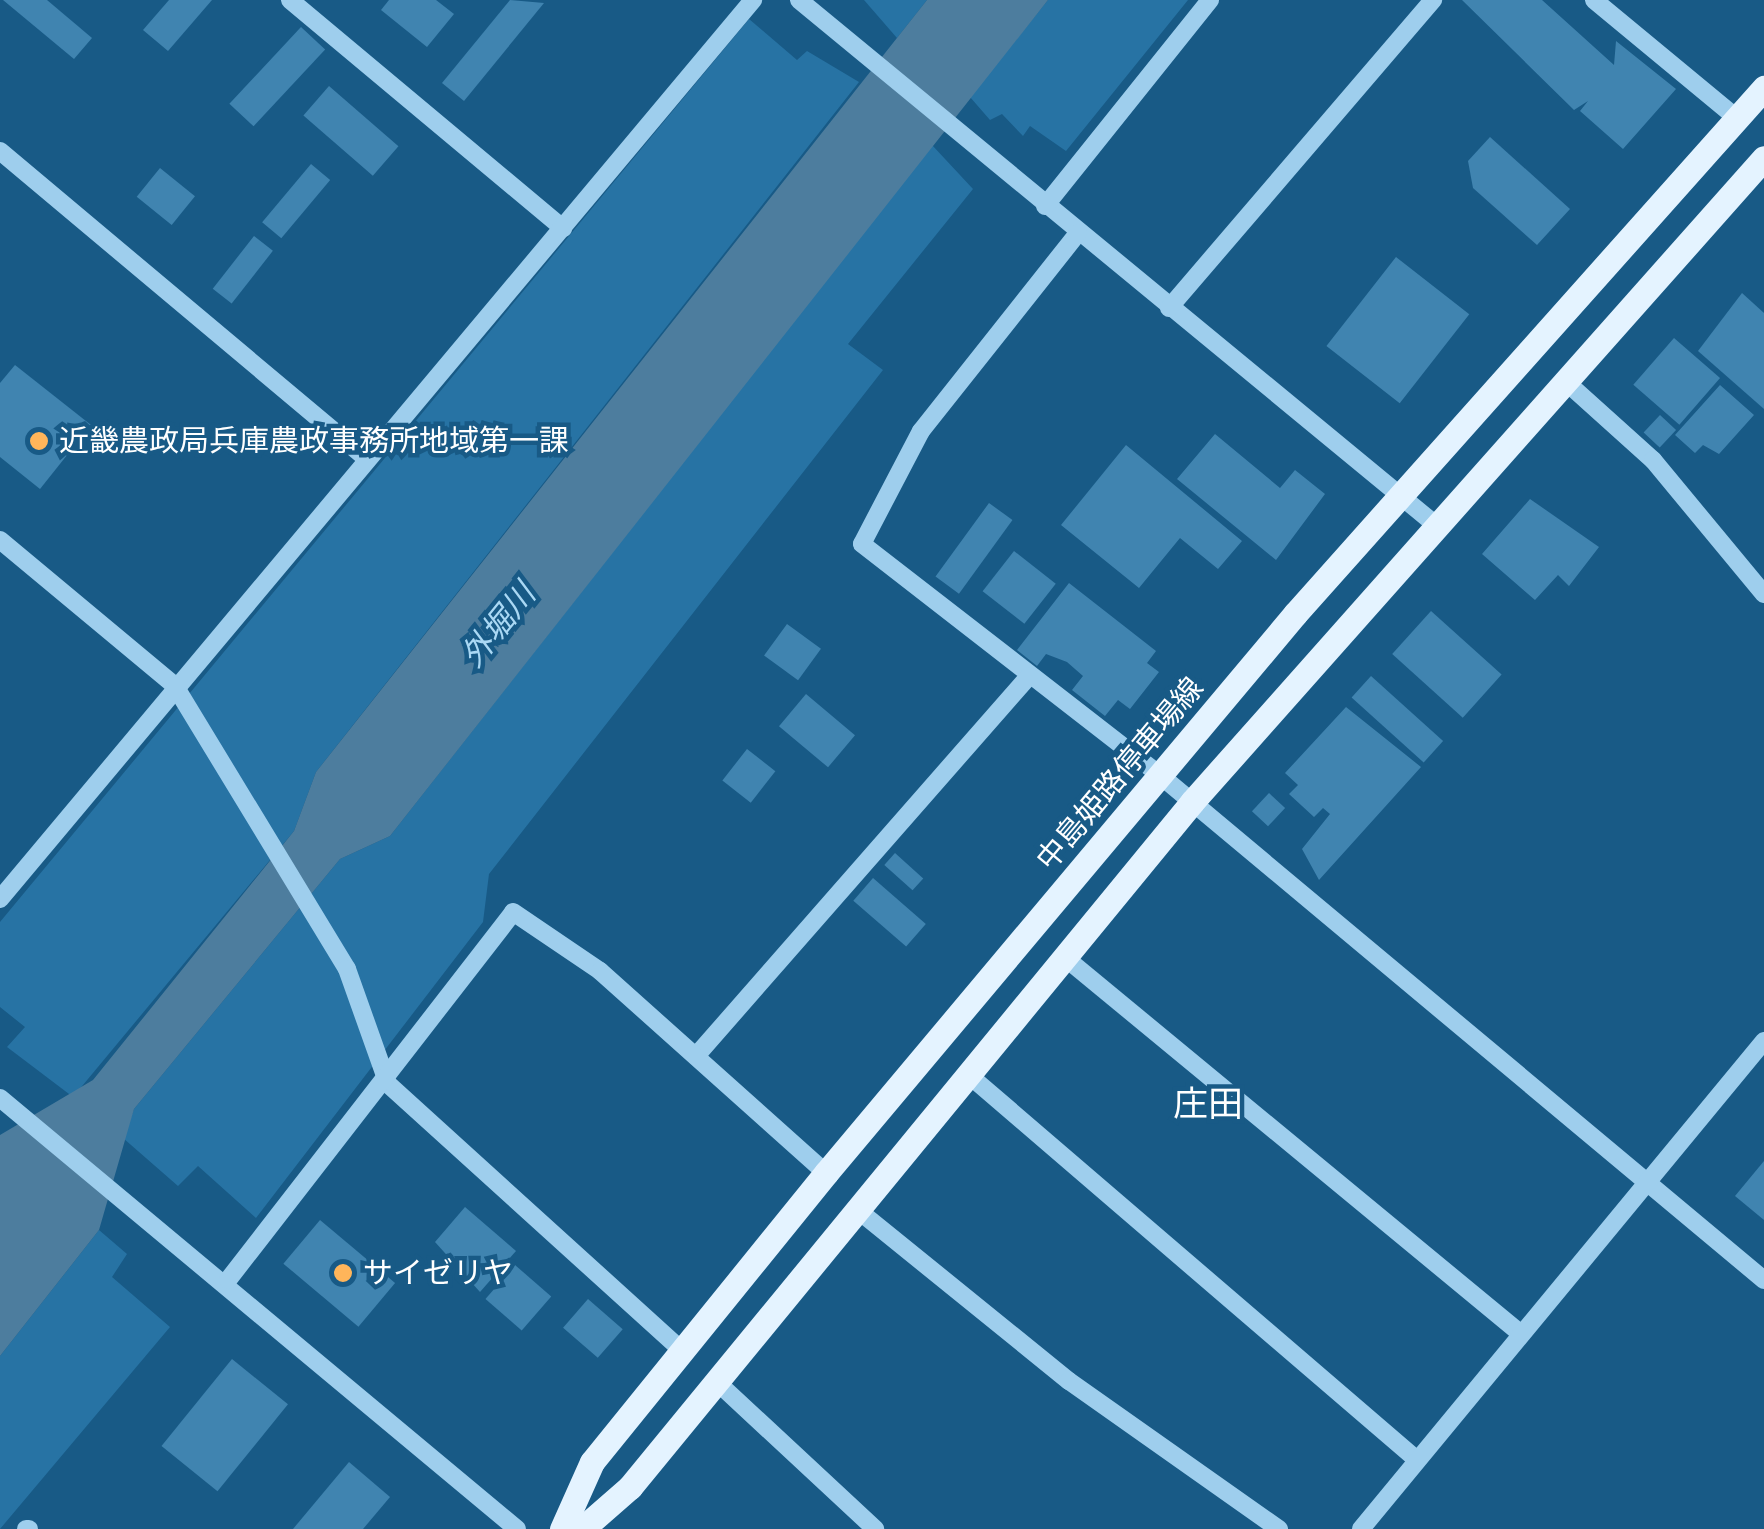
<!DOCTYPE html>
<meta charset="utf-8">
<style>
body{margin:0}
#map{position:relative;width:1764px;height:1529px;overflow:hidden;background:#185a86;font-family:Karla,"Noto Sans JP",sans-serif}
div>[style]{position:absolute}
.green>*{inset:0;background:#2773a4}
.water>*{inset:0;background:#4d7d9e}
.building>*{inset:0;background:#4084b0;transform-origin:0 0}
.minor>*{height:18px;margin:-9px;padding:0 9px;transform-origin:9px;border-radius:9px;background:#9eceed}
.major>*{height:25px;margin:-12.5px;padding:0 12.5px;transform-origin:12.5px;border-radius:12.5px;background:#e4f3ff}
.dots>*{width:28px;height:28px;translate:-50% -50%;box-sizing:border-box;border:5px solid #185a86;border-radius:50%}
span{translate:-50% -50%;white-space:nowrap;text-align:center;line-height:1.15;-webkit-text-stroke:9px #185a86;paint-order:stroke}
.poi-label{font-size:30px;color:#fff}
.left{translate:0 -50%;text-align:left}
.street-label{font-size:30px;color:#fff}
.water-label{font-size:32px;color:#aad8f4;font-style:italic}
.quarter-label{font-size:35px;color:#fff}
</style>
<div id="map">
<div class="green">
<i style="clip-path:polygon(864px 0,927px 0,897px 38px)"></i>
<i style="clip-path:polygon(1048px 0,1188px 0,1066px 151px,1030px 126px,1023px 136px,1002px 114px,990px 120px,970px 97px)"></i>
<i style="clip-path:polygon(749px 19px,797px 60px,807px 51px,859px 82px,316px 772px,294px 831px,73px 1097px,7px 1047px,25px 1027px,0 1007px,0 922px)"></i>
<i style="clip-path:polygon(932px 145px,973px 189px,848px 344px,883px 370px,489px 874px,483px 922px,256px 1218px,198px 1166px,178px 1186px,123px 1138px,134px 1109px,340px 859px,390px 836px)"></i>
<i style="clip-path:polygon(99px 1230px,127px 1254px,112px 1277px,170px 1327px,0 1529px,0 1356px)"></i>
</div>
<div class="water">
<i style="clip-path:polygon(927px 0,1048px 0,390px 836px,340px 859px,134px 1109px,99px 1230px,0 1356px,0 1135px,93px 1080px,294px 831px,316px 772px)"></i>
</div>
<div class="building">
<i style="clip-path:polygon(3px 0,47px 0,92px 38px,74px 59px)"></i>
<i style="clip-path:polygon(169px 0,212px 0,168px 51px,143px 30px)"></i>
<i style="clip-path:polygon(389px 0,436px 0,454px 14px,427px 47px,381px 10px)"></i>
<i style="clip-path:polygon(510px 0,544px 3px,464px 101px,442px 83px)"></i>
<i style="clip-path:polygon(1462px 0,1542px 0,1614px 65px,1616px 41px,1676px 89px,1623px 149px,1580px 111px,1588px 101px,1574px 110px)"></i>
<i style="left:301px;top:27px;width:33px;height:105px;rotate:43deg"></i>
<i style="left:329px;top:86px;width:92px;height:39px;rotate:41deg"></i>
<i style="clip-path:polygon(1490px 137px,1570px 209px,1537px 245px,1473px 188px,1468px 161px)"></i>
<i style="left:311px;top:164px;width:25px;height:76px;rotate:40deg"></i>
<i style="left:160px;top:168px;width:45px;height:37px;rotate:39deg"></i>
<i style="left:254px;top:236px;width:24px;height:67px;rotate:38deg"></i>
<i style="left:1396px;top:257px;width:93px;height:113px;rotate:38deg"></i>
<i style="clip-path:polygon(1742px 293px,1764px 313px,1764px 409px,1698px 351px)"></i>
<i style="left:1674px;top:338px;width:61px;height:62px;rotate:41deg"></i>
<i style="clip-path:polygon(15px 365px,91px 425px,40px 489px,0 457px,0 383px)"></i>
<i style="clip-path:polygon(1720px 385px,1754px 415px,1719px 454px,1703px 445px,1695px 453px,1675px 435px)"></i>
<i style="left:1660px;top:415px;width:22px;height:24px;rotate:43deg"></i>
<i style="clip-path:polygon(1215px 434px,1280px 488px,1295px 470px,1325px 494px,1276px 560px,1177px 479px)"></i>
<i style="clip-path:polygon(1126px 445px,1242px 541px,1218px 569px,1180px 538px,1139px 588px,1061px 525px)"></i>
<i style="clip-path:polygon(1530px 499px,1599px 547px,1569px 586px,1558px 575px,1535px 600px,1482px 554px)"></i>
<i style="left:989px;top:503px;width:29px;height:91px;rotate:36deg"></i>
<i style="left:1014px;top:551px;width:53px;height:51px;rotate:38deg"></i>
<i style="clip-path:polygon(1069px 583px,1156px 651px,1147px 663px,1159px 672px,1130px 709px,1118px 700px,1105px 716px,1072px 690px,1083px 676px,1067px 662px,1046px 654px,1037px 666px,1017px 650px)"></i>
<i style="left:1431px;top:611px;width:95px;height:58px;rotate:42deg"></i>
<i style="left:787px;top:624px;width:42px;height:39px;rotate:36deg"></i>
<i style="left:1371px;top:676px;width:97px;height:29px;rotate:42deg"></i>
<i style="left:806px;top:694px;width:64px;height:42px;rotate:40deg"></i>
<i style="clip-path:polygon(1346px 707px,1421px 767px,1319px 880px,1302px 849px,1330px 814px,1323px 808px,1314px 817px,1289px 794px,1298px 785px,1285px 773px)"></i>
<i style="left:747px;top:749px;width:36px;height:40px;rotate:38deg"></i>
<i style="left:1269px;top:793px;width:22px;height:25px;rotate:43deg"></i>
<i style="left:895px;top:853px;width:38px;height:16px;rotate:42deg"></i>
<i style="left:873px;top:878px;width:70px;height:30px;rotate:41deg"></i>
<i style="clip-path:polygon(1764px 1161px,1764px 1220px,1735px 1196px)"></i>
<i style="clip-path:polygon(465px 1207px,516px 1251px,480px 1292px,435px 1242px)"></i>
<i style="left:320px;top:1220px;width:98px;height:57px;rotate:40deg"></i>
<i style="left:515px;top:1265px;width:48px;height:45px;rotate:41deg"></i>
<i style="left:588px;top:1299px;width:46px;height:38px;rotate:41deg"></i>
<i style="left:232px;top:1359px;width:72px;height:112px;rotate:39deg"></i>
<i style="clip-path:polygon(349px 1462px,390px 1497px,363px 1529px,293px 1529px)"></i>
</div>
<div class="minor">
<i style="left:290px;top:0;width:356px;rotate:39.9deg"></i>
<i style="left:799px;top:0;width:827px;rotate:39.5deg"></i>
<i style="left:1594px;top:0;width:187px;rotate:39.6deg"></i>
<i style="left:0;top:151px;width:478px;rotate:40deg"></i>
<i style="left:1045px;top:206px;width:264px;rotate:-51.3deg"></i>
<i style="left:1078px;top:233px;width:253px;rotate:128.4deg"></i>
<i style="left:921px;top:431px;width:127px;rotate:117.6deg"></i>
<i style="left:862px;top:544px;width:378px;rotate:37.8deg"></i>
<i style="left:1161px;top:776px;width:786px;rotate:39.89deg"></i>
<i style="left:1169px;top:308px;width:406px;rotate:-49.4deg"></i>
<i style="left:1564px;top:380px;width:120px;rotate:42deg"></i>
<i style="left:1653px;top:460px;width:174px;rotate:50.4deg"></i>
<i style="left:0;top:540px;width:228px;rotate:39.8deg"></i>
<i style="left:175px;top:686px;width:331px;rotate:58.7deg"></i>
<i style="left:347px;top:969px;width:122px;rotate:70.4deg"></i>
<i style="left:388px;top:1084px;width:394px;rotate:42.2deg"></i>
<i style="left:0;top:899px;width:1173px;rotate:-50.05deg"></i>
<i style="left:1068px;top:960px;width:586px;rotate:39.53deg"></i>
<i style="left:696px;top:1056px;width:505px;rotate:-48.77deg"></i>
<i style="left:970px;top:1076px;width:589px;rotate:40.66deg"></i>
<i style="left:0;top:1098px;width:673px;rotate:39.82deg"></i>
<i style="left:859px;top:1211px;width:270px;rotate:39deg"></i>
<i style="left:1069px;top:1381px;width:257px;rotate:35.2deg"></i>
<i style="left:228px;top:1280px;width:465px;rotate:-52.2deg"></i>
<i style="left:513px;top:912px;width:105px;rotate:34.1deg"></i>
<i style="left:600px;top:971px;width:303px;rotate:41.8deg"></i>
<i style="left:717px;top:1382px;width:216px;rotate:42.9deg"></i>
<i style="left:26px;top:1529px;width:3px"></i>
<i style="left:1361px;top:1529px;width:633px;rotate:-50.45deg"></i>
</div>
<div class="major">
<i style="left:562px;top:1529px;width:73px;rotate:-65.9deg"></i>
<i style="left:592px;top:1462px;width:372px;rotate:-51deg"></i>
<i style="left:826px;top:1173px;width:730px;rotate:-50deg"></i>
<i style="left:1295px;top:614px;width:705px;rotate:-48.28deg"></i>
<i style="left:582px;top:1529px;width:64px;rotate:-41.2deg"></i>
<i style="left:630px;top:1487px;width:886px;rotate:-50.63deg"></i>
<i style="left:1192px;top:802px;width:861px;rotate:-48.39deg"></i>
</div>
<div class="dots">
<i style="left:39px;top:441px;background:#ffb55a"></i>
<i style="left:343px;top:1273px;background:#ffb55a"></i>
</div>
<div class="poi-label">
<span class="left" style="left:59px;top:441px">近畿農政局兵庫農政事務所地域第一課</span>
<span class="left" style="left:363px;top:1273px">サイゼリヤ</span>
</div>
<div class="street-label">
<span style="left:1120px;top:774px;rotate:-50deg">中島姫路停車場線</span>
</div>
<div class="water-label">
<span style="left:499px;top:626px;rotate:-51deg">外堀川</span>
</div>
<div class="quarter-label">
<span style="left:1208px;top:1105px">庄田</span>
</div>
</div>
